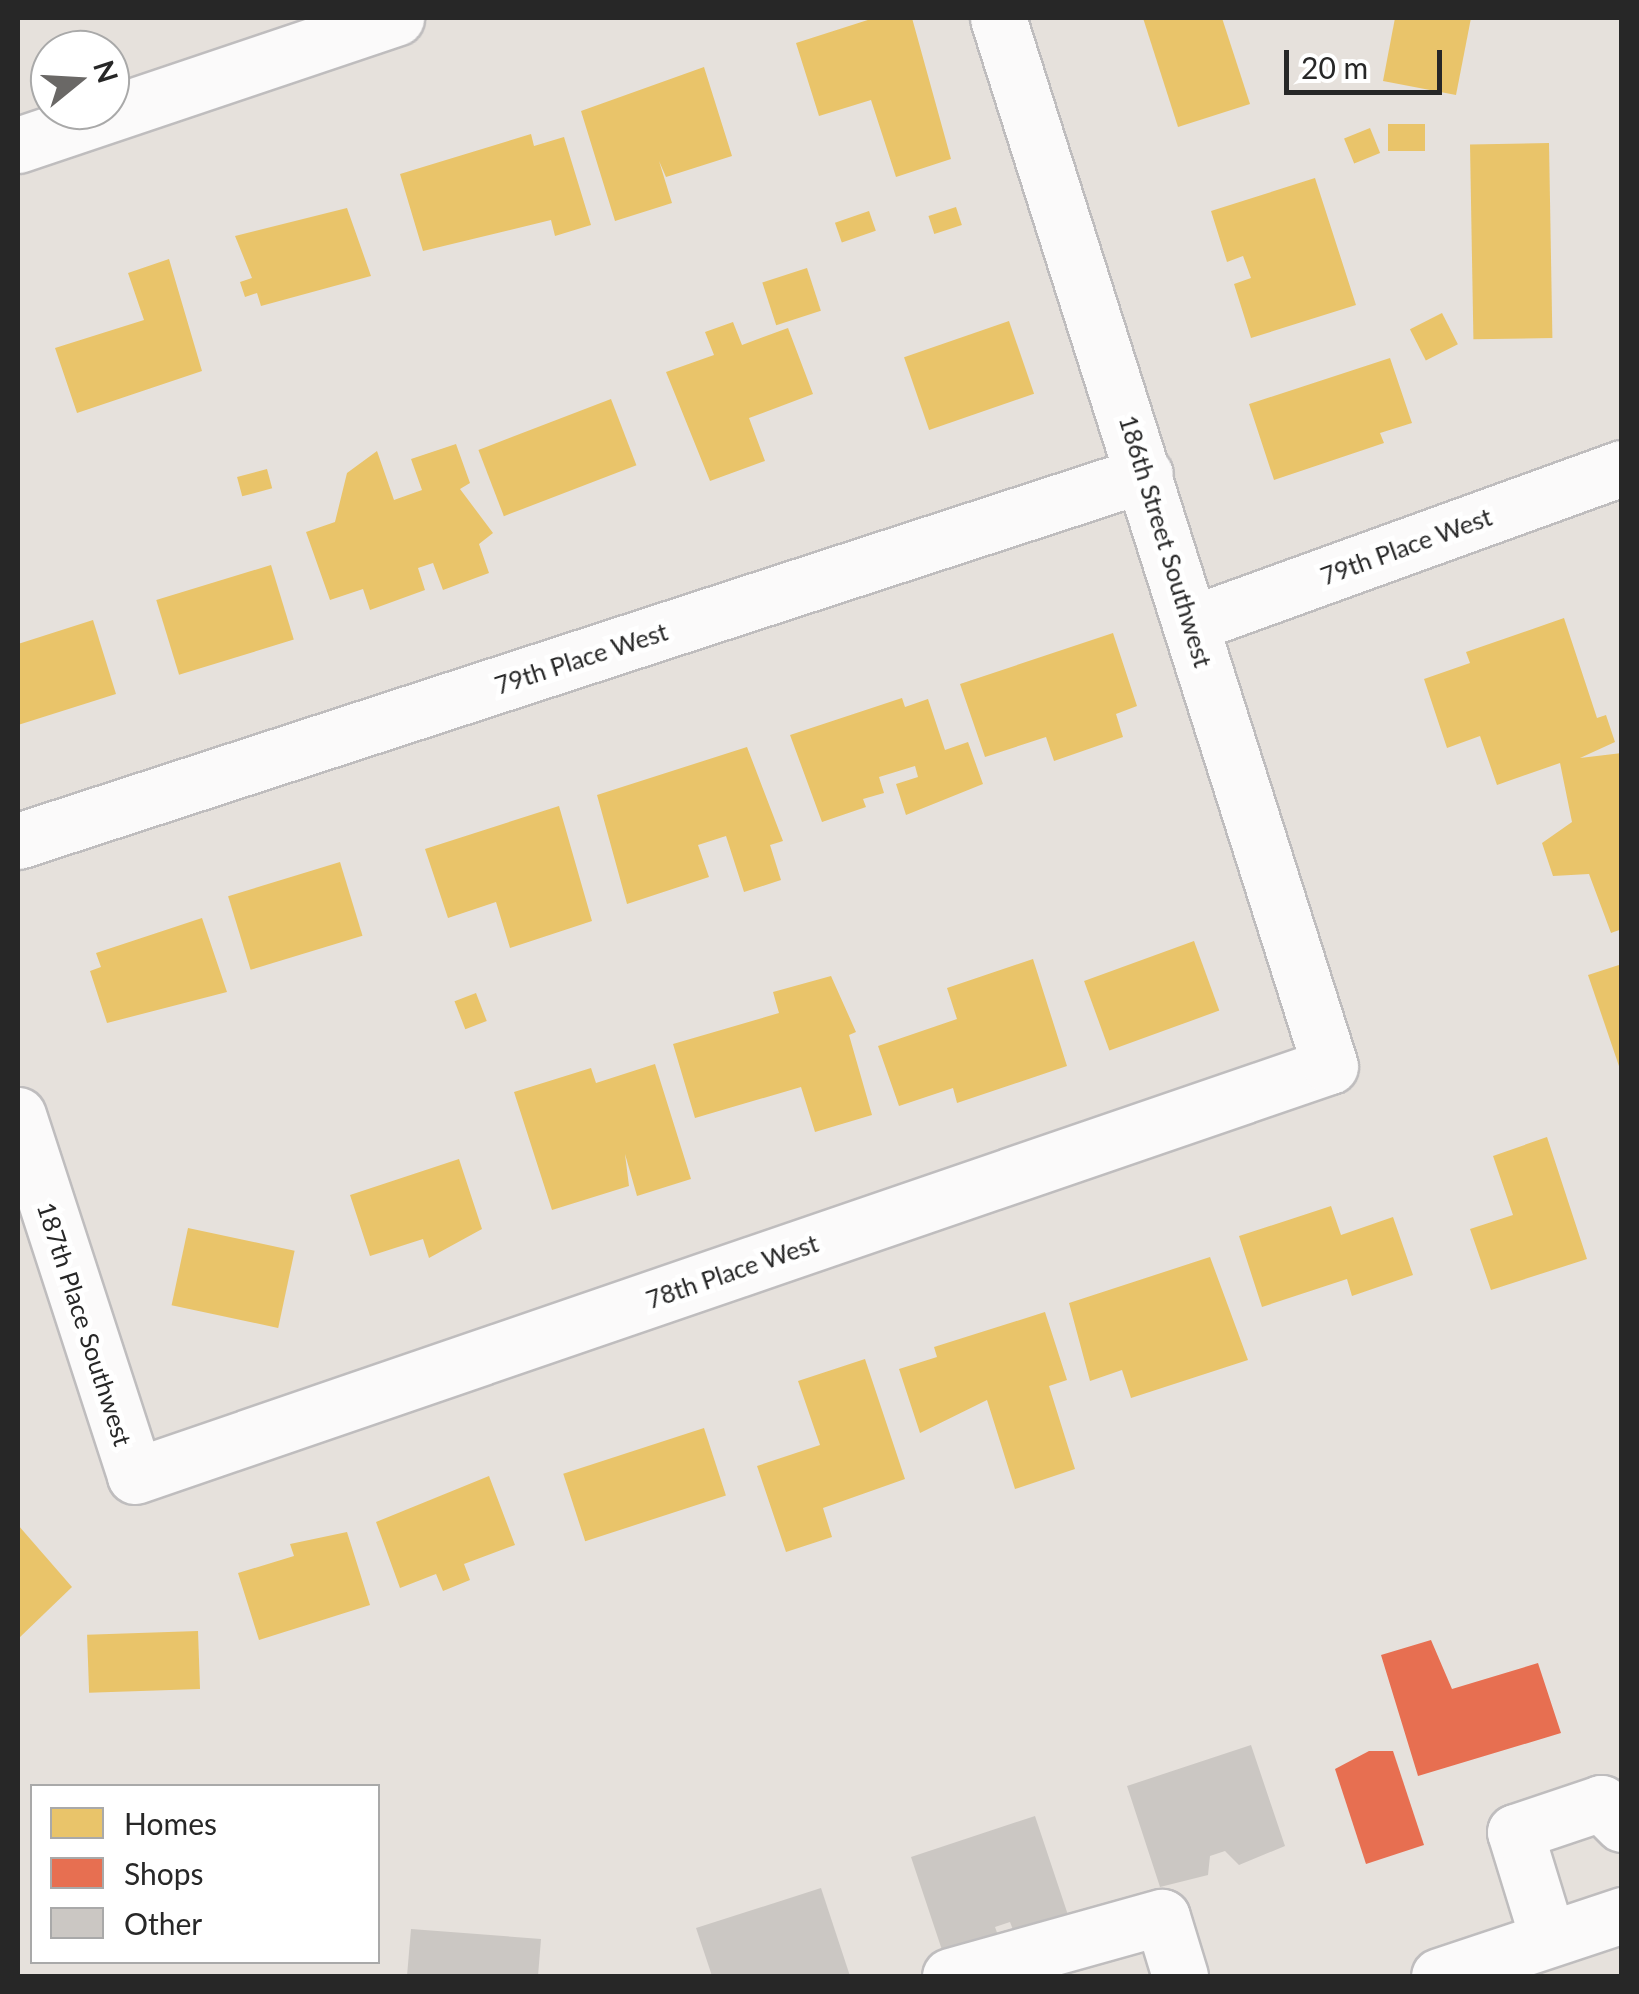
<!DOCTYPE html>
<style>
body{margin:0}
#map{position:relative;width:1639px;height:1994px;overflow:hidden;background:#e6e1dc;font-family:Lato,sans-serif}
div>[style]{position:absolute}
.homes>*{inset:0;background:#e9c46a;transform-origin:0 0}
.shops>*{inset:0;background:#e76f51}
.building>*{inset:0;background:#cbc7c3}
.roads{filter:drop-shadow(2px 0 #bfbdbe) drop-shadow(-2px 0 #bfbdbe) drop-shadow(0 2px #bfbdbe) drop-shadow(0 -2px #bfbdbe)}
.minor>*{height:55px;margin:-27.5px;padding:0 27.5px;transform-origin:27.5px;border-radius:27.5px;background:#fbfafa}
span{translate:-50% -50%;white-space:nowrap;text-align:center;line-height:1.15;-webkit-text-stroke:10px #fff;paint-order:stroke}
.street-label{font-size:25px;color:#272727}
.frame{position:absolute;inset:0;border:20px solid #272727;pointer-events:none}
.legend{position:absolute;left:30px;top:1784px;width:350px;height:180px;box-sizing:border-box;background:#fff;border:2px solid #a9a9a9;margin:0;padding:12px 18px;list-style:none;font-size:30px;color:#272727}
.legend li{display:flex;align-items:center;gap:20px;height:50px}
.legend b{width:50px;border:2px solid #a9a9a9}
.north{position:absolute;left:30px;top:30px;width:100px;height:100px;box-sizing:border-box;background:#fff;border:2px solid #a9a9a9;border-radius:50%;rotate:72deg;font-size:28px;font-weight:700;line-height:40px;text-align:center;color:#272727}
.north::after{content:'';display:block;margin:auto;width:35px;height:45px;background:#6a6866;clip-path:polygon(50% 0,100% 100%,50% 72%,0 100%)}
.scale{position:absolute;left:1284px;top:50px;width:158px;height:45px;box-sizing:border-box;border:5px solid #272727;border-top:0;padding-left:12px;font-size:30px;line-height:35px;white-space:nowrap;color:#272727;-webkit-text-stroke:8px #fff;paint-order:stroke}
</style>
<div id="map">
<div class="homes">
<i style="clip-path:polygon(874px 18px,912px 18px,951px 159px,896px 177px,871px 100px,819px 116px,796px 43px)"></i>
<i style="clip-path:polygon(1143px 18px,1222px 18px,1250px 104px,1178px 127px)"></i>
<i style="clip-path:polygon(1395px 18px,1471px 18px,1456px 95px,1383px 81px)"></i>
<i style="clip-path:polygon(704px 67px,732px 156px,666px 177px,659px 161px,672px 203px,615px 221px,581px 111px)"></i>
<i style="left:1388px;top:124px;width:37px;height:27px"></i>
<i style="left:1370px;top:128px;width:27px;height:28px;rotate:68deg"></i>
<i style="clip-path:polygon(531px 134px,534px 146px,564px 137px,591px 225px,555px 236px,551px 220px,423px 251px,400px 174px)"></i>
<i style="left:1549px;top:143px;width:195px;height:79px;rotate:89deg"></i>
<i style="clip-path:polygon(1315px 178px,1356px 305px,1251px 338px,1234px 284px,1251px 278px,1243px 256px,1227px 262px,1211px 211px)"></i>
<i style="left:956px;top:207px;width:19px;height:29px;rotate:72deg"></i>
<i style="clip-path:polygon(347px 208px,371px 276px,261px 306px,257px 293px,245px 297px,240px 282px,252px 278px,235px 236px)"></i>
<i style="left:869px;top:211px;width:21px;height:36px;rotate:71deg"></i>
<i style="clip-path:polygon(169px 259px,202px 371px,77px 413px,55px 348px,144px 320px,128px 273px)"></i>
<i style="left:807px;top:268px;width:45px;height:47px;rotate:72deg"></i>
<i style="left:1442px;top:313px;width:35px;height:36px;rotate:63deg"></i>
<i style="left:1009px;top:321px;width:77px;height:111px;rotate:71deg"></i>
<i style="clip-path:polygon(733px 322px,742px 345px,788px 328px,813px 394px,749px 418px,765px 461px,710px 481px,666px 372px,714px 355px,705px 332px)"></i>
<i style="clip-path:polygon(1390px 358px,1412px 423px,1380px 433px,1384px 443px,1274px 480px,1249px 404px)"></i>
<i style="left:611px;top:399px;width:71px;height:142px;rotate:69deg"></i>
<i style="clip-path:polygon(456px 444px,470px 483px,460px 489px,493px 533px,479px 544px,489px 573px,443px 590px,433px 563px,418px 568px,425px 590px,370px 610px,363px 589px,330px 600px,306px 532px,335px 522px,347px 473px,377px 451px,394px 500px,422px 490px,411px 459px)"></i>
<i style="left:267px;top:469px;width:20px;height:31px;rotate:75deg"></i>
<i style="left:271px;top:565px;width:78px;height:120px;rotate:73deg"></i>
<i style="clip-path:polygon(1564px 618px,1597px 718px,1606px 715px,1615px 742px,1580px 758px,1622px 753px,1622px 929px,1611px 933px,1589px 874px,1553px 876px,1542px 843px,1572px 822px,1560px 763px,1497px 785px,1480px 736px,1447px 748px,1424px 679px,1470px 663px,1466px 652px)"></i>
<i style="clip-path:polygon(93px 620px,116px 694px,18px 725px,18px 644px)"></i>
<i style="clip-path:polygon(1113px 633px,1137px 706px,1116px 714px,1123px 737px,1054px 761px,1046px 737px,985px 757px,960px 684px)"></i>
<i style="clip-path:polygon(902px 698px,905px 707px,928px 699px,945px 750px,968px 742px,983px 784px,906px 815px,896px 784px,918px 777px,915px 766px,879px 777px,884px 793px,863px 799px,866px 807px,822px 822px,790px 735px)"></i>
<i style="clip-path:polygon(747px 747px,783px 841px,770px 845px,781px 880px,744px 892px,726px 836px,698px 845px,709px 877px,627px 904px,597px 795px)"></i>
<i style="clip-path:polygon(559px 806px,592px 921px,510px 948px,496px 902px,448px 918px,425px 849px)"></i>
<i style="left:340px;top:862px;width:77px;height:117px;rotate:73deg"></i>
<i style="clip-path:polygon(202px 918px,227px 992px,107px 1023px,90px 971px,101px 967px,96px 953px)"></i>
<i style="left:1194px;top:941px;width:74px;height:117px;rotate:70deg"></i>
<i style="clip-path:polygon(1033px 959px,1067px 1066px,957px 1103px,953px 1088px,899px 1106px,878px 1046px,957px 1019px,947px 988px)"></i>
<i style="clip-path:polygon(1622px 964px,1622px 1071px,1621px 1072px,1588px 975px)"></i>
<i style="clip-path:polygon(831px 976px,856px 1032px,849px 1035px,872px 1115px,815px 1132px,801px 1087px,695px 1118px,673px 1044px,779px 1013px,773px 992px)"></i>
<i style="left:476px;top:993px;width:30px;height:23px;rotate:69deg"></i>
<i style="clip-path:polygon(655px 1064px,691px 1179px,637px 1196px,625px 1154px,629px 1186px,552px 1210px,514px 1092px,591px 1068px,596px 1083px)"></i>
<i style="clip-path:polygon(1547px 1137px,1587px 1259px,1491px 1290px,1470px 1229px,1513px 1215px,1493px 1156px)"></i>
<i style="clip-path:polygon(459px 1159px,482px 1229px,429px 1258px,423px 1239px,370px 1256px,350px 1195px)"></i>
<i style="clip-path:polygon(1331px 1206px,1341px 1235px,1393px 1217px,1413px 1275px,1352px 1296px,1347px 1279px,1262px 1307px,1239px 1236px)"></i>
<i style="left:188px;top:1228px;width:109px;height:79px;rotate:12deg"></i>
<i style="clip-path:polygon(1210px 1257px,1248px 1360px,1131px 1398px,1122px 1370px,1090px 1381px,1069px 1303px)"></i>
<i style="clip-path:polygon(1045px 1312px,1067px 1380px,1049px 1386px,1075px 1469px,1015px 1489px,987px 1400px,920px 1433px,899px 1369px,937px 1357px,934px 1347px)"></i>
<i style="clip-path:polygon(865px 1359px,905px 1479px,823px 1508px,832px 1537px,786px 1552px,757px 1466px,820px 1445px,798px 1381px)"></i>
<i style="left:704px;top:1428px;width:71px;height:148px;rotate:72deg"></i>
<i style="clip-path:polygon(489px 1476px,515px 1545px,464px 1564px,470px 1580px,443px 1591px,436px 1574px,400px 1588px,376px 1522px)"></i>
<i style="clip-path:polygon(18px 1525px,72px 1587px,18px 1639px)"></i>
<i style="clip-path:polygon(347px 1532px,370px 1605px,259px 1640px,238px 1573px,294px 1556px,290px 1544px)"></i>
<i style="left:198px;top:1631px;width:58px;height:111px;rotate:88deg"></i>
</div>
<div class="shops">
<i style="clip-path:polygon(1431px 1640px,1452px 1689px,1538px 1663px,1561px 1733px,1418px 1776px,1381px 1655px)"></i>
<i style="clip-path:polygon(1369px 1751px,1393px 1751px,1424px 1845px,1366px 1864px,1335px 1769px)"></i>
</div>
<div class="building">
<i style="clip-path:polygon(1251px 1745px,1285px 1846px,1239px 1865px,1225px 1851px,1210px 1856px,1208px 1875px,1160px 1887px,1127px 1786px)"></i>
<i style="clip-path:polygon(1035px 1816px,1069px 1918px,1015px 1935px,1010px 1922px,995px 1927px,1000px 1941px,945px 1959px,911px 1857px)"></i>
<i style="clip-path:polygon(821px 1888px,850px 1976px,712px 1976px,696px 1928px)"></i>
<i style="clip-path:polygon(411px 1929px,541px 1939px,538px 1976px,407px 1976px)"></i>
</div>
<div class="roads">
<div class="minor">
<i style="left:18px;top:145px;width:399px;rotate:-18.6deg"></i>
<i style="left:1191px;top:624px;width:458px;rotate:-19.9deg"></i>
<i style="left:18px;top:841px;width:1185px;rotate:-18.04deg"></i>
<i style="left:18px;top:1115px;width:379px;rotate:72deg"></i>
<i style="left:135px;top:1476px;width:1263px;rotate:-18.94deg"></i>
<i style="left:1330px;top:1066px;width:1099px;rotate:-107.58deg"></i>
<i style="left:1548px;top:1939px;width:112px;rotate:-107.1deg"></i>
<i style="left:1515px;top:1832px;width:91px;rotate:-18.6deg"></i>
<i style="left:1601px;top:1803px;width:30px;rotate:45deg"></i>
<i style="left:950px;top:1976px;width:220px;rotate:-15.6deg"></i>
<i style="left:1162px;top:1917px;width:62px;rotate:73deg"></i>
<i style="left:1439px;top:1976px;width:193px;rotate:-18.4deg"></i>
</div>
</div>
<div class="street-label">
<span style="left:1166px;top:541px;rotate:73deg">186th Street Southwest</span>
<span style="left:1406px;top:546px;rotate:-20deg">79th Place West</span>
<span style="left:581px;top:658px;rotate:-18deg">79th Place West</span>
<span style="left:732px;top:1271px;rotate:-19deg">78th Place West</span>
<span style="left:85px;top:1324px;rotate:72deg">187th Place Southwest</span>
</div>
<div class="frame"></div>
<ul class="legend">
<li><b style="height:28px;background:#e9c46a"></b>Homes</li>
<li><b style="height:28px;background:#e76f51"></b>Shops</li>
<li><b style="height:28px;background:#cbc7c3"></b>Other</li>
</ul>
<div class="north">N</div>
<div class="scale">20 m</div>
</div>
